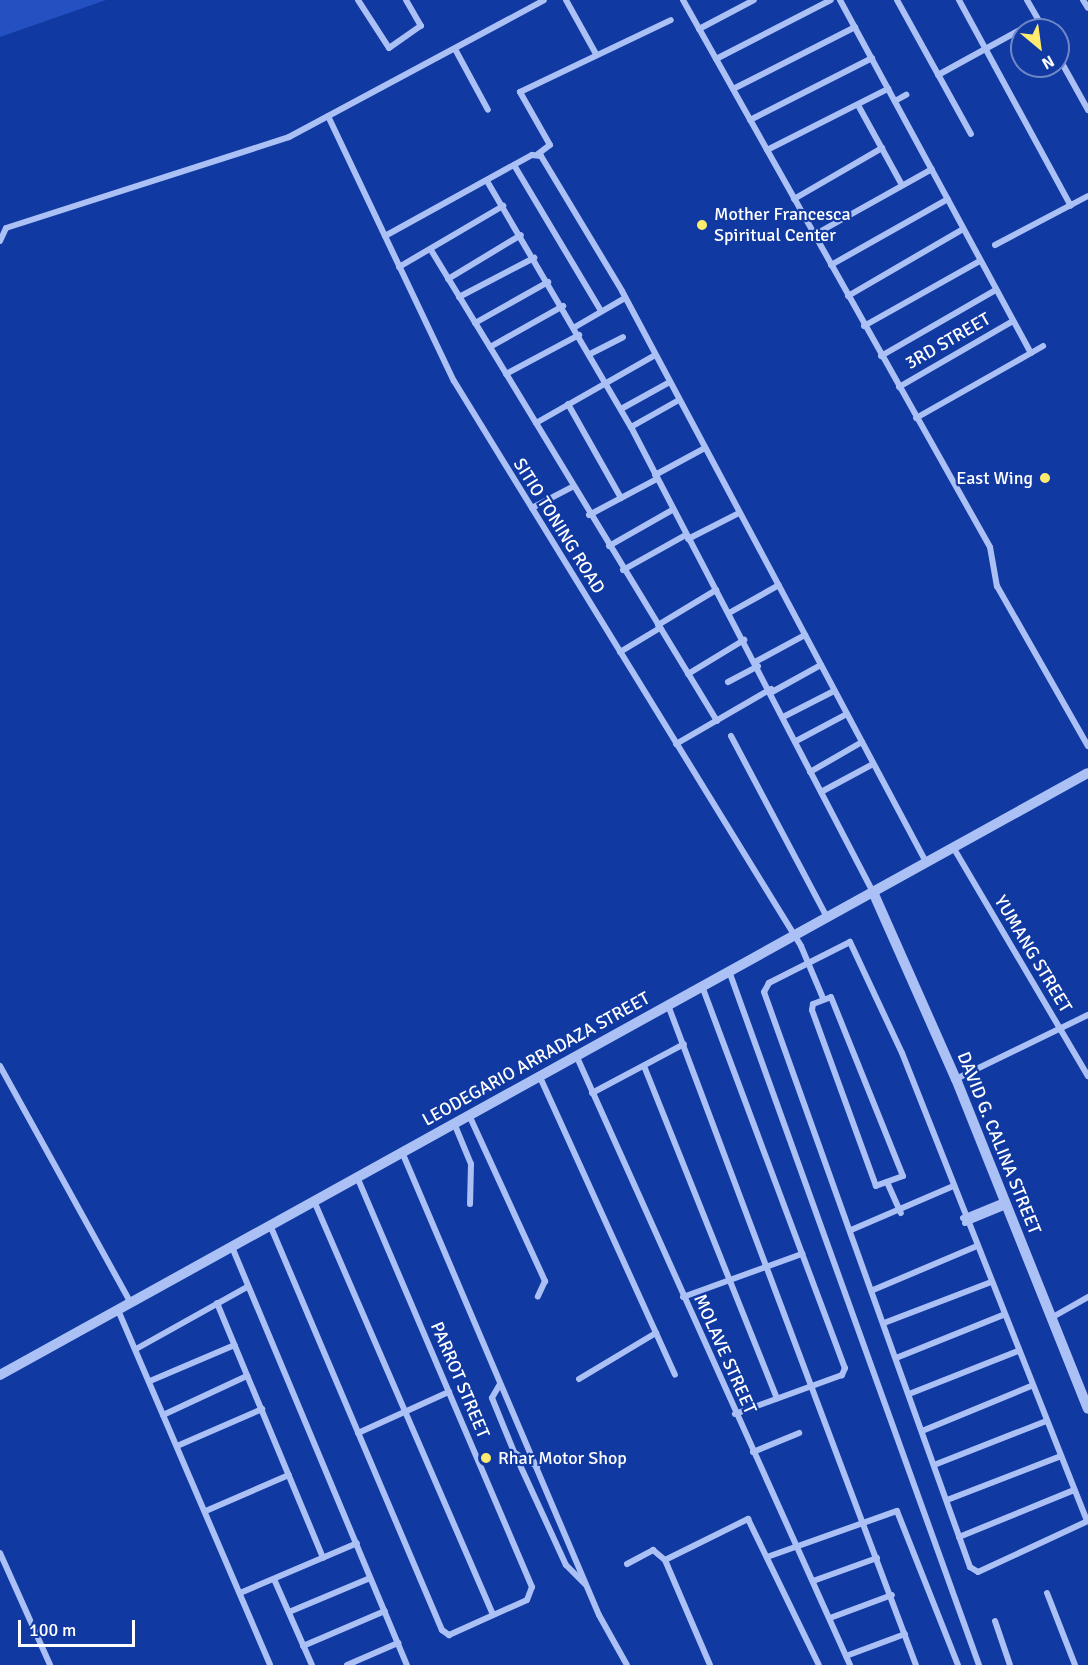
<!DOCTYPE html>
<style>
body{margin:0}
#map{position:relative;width:1088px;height:1665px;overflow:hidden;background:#1139a2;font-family:Signika,sans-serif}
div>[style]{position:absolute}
.green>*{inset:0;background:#2351c1}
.minor>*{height:6px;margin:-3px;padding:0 3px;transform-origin:3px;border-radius:3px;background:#abc1f6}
.tertiary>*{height:10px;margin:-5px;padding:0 5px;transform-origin:5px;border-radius:5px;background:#abc1f6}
.dots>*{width:16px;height:16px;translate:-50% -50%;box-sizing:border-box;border:3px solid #1139a2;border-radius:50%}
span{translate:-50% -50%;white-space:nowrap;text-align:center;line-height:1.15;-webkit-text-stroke:4.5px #1139a2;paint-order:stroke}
.poi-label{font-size:18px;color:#fff}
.left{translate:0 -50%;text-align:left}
.right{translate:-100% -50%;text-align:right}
.street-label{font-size:18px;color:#fff}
.north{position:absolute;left:1010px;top:18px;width:60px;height:60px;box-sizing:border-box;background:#1139a2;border:2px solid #7088c7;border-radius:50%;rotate:151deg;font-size:16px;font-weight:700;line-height:24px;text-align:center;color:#fff}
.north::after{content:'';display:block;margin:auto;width:21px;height:27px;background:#ffec6f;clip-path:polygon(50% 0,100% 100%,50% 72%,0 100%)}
.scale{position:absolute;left:18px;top:1620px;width:117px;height:27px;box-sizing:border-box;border:3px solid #fff;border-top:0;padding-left:8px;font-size:18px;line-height:21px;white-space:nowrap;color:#fff;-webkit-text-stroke:4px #1139a2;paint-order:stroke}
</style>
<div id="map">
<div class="green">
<i style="clip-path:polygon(0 0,106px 0,0 37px)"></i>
</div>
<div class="minor">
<i style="left:358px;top:0;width:57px;rotate:57.1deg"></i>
<i style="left:389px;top:48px;width:39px;rotate:-35deg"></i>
<i style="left:421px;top:26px;width:30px;rotate:-120deg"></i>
<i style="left:566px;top:0;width:62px;rotate:60.9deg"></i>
<i style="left:683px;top:0;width:627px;rotate:60.7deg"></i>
<i style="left:990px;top:547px;width:40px;rotate:80deg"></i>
<i style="left:997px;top:586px;width:184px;rotate:60.4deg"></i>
<i style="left:840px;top:0;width:401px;rotate:61.6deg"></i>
<i style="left:1031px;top:353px;width:132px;rotate:150.5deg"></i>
<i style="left:897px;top:0;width:153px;rotate:61.1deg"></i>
<i style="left:959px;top:0;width:234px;rotate:61.5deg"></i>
<i style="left:1027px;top:0;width:34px;rotate:60deg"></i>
<i style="left:1083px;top:0;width:9px;rotate:58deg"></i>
<i style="left:699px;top:29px;width:62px;rotate:-27.8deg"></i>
<i style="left:455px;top:49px;width:69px;rotate:61.6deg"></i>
<i style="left:1058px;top:56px;width:62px;rotate:60.9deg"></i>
<i style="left:716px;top:59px;width:129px;rotate:-27.2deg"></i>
<i style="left:938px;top:75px;width:114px;rotate:-28.8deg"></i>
<i style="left:733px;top:89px;width:137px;rotate:-26.9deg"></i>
<i style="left:895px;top:101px;width:13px;rotate:-29deg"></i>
<i style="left:858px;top:105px;width:91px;rotate:61.2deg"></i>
<i style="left:328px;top:116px;width:293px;rotate:64.6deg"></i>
<i style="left:454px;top:381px;width:663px;rotate:58.44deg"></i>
<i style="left:801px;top:946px;width:56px;rotate:67.1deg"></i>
<i style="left:750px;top:120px;width:137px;rotate:-26.9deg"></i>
<i style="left:767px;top:150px;width:136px;rotate:-26.8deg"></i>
<i style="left:538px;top:154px;width:15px;rotate:-37deg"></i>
<i style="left:550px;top:145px;width:61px;rotate:-119.5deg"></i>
<i style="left:520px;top:92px;width:167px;rotate:-25.5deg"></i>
<i style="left:514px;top:165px;width:170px;rotate:59.2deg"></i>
<i style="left:487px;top:181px;width:285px;rotate:59.7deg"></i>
<i style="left:631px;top:427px;width:524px;rotate:62.51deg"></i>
<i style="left:794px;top:199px;width:102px;rotate:-30.1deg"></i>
<i style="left:814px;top:235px;width:135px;rotate:-29.2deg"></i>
<i style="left:385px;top:236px;width:168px;rotate:-28.9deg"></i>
<i style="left:532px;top:155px;width:9px;rotate:6deg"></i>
<i style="left:541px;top:156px;width:157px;rotate:59deg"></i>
<i style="left:622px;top:291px;width:647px;rotate:61.97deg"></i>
<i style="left:0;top:241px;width:14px;rotate:-65deg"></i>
<i style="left:6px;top:228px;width:297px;rotate:-17.8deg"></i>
<i style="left:289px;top:137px;width:289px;rotate:-28.2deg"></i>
<i style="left:995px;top:245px;width:105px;rotate:-27.8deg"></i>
<i style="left:431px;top:250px;width:551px;rotate:58.73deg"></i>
<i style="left:831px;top:265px;width:134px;rotate:-29.4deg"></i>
<i style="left:399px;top:267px;width:121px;rotate:-30.4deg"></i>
<i style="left:448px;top:279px;width:85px;rotate:-31.1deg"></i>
<i style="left:848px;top:296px;width:133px;rotate:-30.2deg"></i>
<i style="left:459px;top:297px;width:85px;rotate:-27.5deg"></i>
<i style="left:475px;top:323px;width:84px;rotate:-29.3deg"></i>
<i style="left:864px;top:326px;width:133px;rotate:-29.3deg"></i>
<i style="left:575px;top:327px;width:58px;rotate:-30.1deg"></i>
<i style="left:490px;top:347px;width:84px;rotate:-29.3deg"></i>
<i style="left:1031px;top:353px;width:14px;rotate:-30deg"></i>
<i style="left:590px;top:354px;width:37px;rotate:-27deg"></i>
<i style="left:881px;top:356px;width:133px;rotate:-29.9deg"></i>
<i style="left:506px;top:374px;width:83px;rotate:-28.1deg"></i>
<i style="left:899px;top:387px;width:132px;rotate:-30.1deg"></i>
<i style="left:568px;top:404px;width:108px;rotate:60.6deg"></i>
<i style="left:621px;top:409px;width:56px;rotate:-28.9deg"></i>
<i style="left:536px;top:423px;width:137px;rotate:-29.7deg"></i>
<i style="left:631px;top:427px;width:55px;rotate:-29.4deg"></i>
<i style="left:655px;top:475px;width:57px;rotate:-28.4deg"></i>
<i style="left:532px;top:508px;width:45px;rotate:-27.7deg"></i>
<i style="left:589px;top:515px;width:77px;rotate:-27.9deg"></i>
<i style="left:688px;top:539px;width:57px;rotate:-27deg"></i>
<i style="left:609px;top:546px;width:73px;rotate:-29.7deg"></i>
<i style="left:623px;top:570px;width:72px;rotate:-29.1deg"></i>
<i style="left:729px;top:613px;width:57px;rotate:-29.2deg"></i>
<i style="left:658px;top:625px;width:68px;rotate:-31.1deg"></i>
<i style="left:620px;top:652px;width:47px;rotate:-31deg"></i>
<i style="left:755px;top:662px;width:57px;rotate:-28.4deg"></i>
<i style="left:688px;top:674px;width:66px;rotate:-31.3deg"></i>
<i style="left:728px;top:682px;width:34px;rotate:-28deg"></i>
<i style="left:772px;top:692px;width:56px;rotate:-28.9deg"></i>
<i style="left:785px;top:716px;width:55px;rotate:-27deg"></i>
<i style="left:731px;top:736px;width:205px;rotate:62.1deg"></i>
<i style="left:798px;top:740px;width:55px;rotate:-28deg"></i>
<i style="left:676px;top:744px;width:110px;rotate:-30.1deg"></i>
<i style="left:810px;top:772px;width:60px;rotate:-30deg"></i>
<i style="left:821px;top:792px;width:59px;rotate:-28.3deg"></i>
<i style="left:953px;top:847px;width:266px;rotate:59.5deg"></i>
<i style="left:729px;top:971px;width:738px;rotate:70.19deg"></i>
<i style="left:702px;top:986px;width:408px;rotate:69.5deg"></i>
<i style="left:845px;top:1368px;width:8px;rotate:113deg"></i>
<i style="left:842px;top:1375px;width:114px;rotate:160deg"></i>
<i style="left:831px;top:997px;width:193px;rotate:68.1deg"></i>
<i style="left:903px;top:1176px;width:29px;rotate:160deg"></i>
<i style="left:876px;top:1186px;width:187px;rotate:-110deg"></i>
<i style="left:812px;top:1010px;width:6px;rotate:-81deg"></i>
<i style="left:813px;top:1004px;width:19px;rotate:-21deg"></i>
<i style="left:668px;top:1005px;width:705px;rotate:69.41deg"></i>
<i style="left:576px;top:1055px;width:669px;rotate:65.81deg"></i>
<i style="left:0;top:1066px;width:271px;rotate:61.1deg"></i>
<i style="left:644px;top:1066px;width:358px;rotate:68.2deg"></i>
<i style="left:539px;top:1075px;width:329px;rotate:65.6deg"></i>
<i style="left:956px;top:1079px;width:147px;rotate:-25.9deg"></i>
<i style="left:592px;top:1093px;width:104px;rotate:-28deg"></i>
<i style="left:469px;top:1115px;width:183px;rotate:65.4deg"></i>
<i style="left:545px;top:1281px;width:17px;rotate:115deg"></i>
<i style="left:454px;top:1123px;width:44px;rotate:67.5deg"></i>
<i style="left:471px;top:1164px;width:40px;rotate:91.4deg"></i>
<i style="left:402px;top:1152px;width:503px;rotate:66.95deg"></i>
<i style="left:599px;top:1615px;width:57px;rotate:60.8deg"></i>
<i style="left:887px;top:1182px;width:34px;rotate:66deg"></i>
<i style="left:314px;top:1201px;width:450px;rotate:66.6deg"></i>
<i style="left:963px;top:1218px;width:44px;rotate:-22.5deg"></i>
<i style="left:965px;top:1223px;width:44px;rotate:-22.5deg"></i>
<i style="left:270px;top:1225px;width:440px;rotate:67deg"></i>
<i style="left:442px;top:1630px;width:9px;rotate:36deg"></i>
<i style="left:449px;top:1635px;width:85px;rotate:-24.2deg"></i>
<i style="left:527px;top:1600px;width:14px;rotate:-69deg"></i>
<i style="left:532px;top:1587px;width:447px;rotate:-113.1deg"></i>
<i style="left:851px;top:1230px;width:109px;rotate:-23.3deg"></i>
<i style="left:232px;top:1247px;width:453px;rotate:67.3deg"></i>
<i style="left:873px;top:1290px;width:111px;rotate:-22.9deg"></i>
<i style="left:683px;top:1297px;width:127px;rotate:-19.9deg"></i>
<i style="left:217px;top:1303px;width:276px;rotate:67.4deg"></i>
<i style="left:118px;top:1310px;width:386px;rotate:66.8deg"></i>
<i style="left:1051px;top:1318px;width:43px;rotate:-29.6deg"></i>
<i style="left:884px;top:1323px;width:112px;rotate:-20.9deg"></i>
<i style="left:136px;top:1349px;width:127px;rotate:-29.2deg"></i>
<i style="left:896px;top:1358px;width:115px;rotate:-21.9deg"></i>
<i style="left:579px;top:1379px;width:90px;rotate:-30.9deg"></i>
<i style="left:150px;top:1381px;width:92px;rotate:-23deg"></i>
<i style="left:500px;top:1384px;width:16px;rotate:120deg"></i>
<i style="left:492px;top:1398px;width:58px;rotate:67.8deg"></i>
<i style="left:514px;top:1452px;width:124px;rotate:65.3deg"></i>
<i style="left:566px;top:1565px;width:27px;rotate:45deg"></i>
<i style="left:909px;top:1394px;width:117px;rotate:-21.5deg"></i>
<i style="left:163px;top:1415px;width:93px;rotate:-24.9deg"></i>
<i style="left:922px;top:1431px;width:118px;rotate:-22.4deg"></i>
<i style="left:358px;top:1433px;width:100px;rotate:-24.3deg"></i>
<i style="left:177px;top:1446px;width:93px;rotate:-23.5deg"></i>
<i style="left:753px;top:1452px;width:50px;rotate:-22.4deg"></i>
<i style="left:515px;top:1453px;width:26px;rotate:31deg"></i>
<i style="left:934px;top:1465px;width:120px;rotate:-21.4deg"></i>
<i style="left:947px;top:1500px;width:122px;rotate:-21.1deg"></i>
<i style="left:208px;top:1510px;width:88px;rotate:-23.4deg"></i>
<i style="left:1087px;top:1521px;width:503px;rotate:-111.57deg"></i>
<i style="left:902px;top:1053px;width:123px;rotate:-115.1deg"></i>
<i style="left:850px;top:942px;width:91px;rotate:153.2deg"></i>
<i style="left:769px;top:983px;width:10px;rotate:119deg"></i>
<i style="left:764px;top:992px;width:611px;rotate:70.29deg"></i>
<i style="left:970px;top:1567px;width:9px;rotate:32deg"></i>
<i style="left:978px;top:1572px;width:121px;rotate:-24.9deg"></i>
<i style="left:959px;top:1537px;width:124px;rotate:-22.2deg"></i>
<i style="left:0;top:1553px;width:123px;rotate:65.9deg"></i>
<i style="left:767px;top:1557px;width:138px;rotate:-19.5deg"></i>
<i style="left:897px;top:1511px;width:166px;rotate:68.4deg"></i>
<i style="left:627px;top:1564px;width:30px;rotate:-28deg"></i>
<i style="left:653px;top:1550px;width:16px;rotate:40deg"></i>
<i style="left:274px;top:1579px;width:94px;rotate:66.2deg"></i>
<i style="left:813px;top:1581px;width:68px;rotate:-19.8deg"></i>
<i style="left:240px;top:1593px;width:127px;rotate:-23.1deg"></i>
<i style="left:1047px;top:1593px;width:77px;rotate:68.7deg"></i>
<i style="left:289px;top:1612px;width:88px;rotate:-22.8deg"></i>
<i style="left:830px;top:1618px;width:66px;rotate:-20.4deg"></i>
<i style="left:995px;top:1621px;width:46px;rotate:71.2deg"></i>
<i style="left:303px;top:1646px;width:89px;rotate:-23.1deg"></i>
<i style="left:846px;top:1656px;width:63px;rotate:-20.4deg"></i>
<i style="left:347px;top:1665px;width:56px;rotate:-23.3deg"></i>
<i style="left:710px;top:1665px;width:114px;rotate:-113.2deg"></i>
<i style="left:665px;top:1560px;width:93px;rotate:-26.3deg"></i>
<i style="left:748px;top:1519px;width:162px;rotate:64.1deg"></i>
</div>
<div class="tertiary">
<i style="left:873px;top:892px;width:205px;rotate:66.1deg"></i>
<i style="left:956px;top:1079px;width:355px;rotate:68.2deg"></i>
<i style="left:0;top:1375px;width:1243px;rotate:-28.96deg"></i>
</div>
<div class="dots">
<i style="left:702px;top:225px;background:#ffec6f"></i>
<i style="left:1045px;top:478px;background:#ffec6f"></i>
<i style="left:486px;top:1458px;background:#ffec6f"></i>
</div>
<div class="poi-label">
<span class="left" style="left:714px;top:225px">Mother Francesca<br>Spiritual Center</span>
<span class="right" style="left:1033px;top:478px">East Wing</span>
<span class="left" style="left:498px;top:1458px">Rhar Motor Shop</span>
</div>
<div class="street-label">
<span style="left:948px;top:341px;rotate:-30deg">3RD STREET</span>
<span style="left:559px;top:526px;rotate:58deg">SITIO TONING ROAD</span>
<span style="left:1033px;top:954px;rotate:59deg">YUMANG STREET</span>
<span style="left:536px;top:1059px;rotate:-29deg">LEODEGARIO ARRADAZA STREET</span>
<span style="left:999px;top:1143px;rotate:68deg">DAVID G. CALINA STREET</span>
<span style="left:725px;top:1354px;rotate:66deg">MOLAVE STREET</span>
<span style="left:460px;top:1380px;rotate:67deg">PARROT STREET</span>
</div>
<div class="north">N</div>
<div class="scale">100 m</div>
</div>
